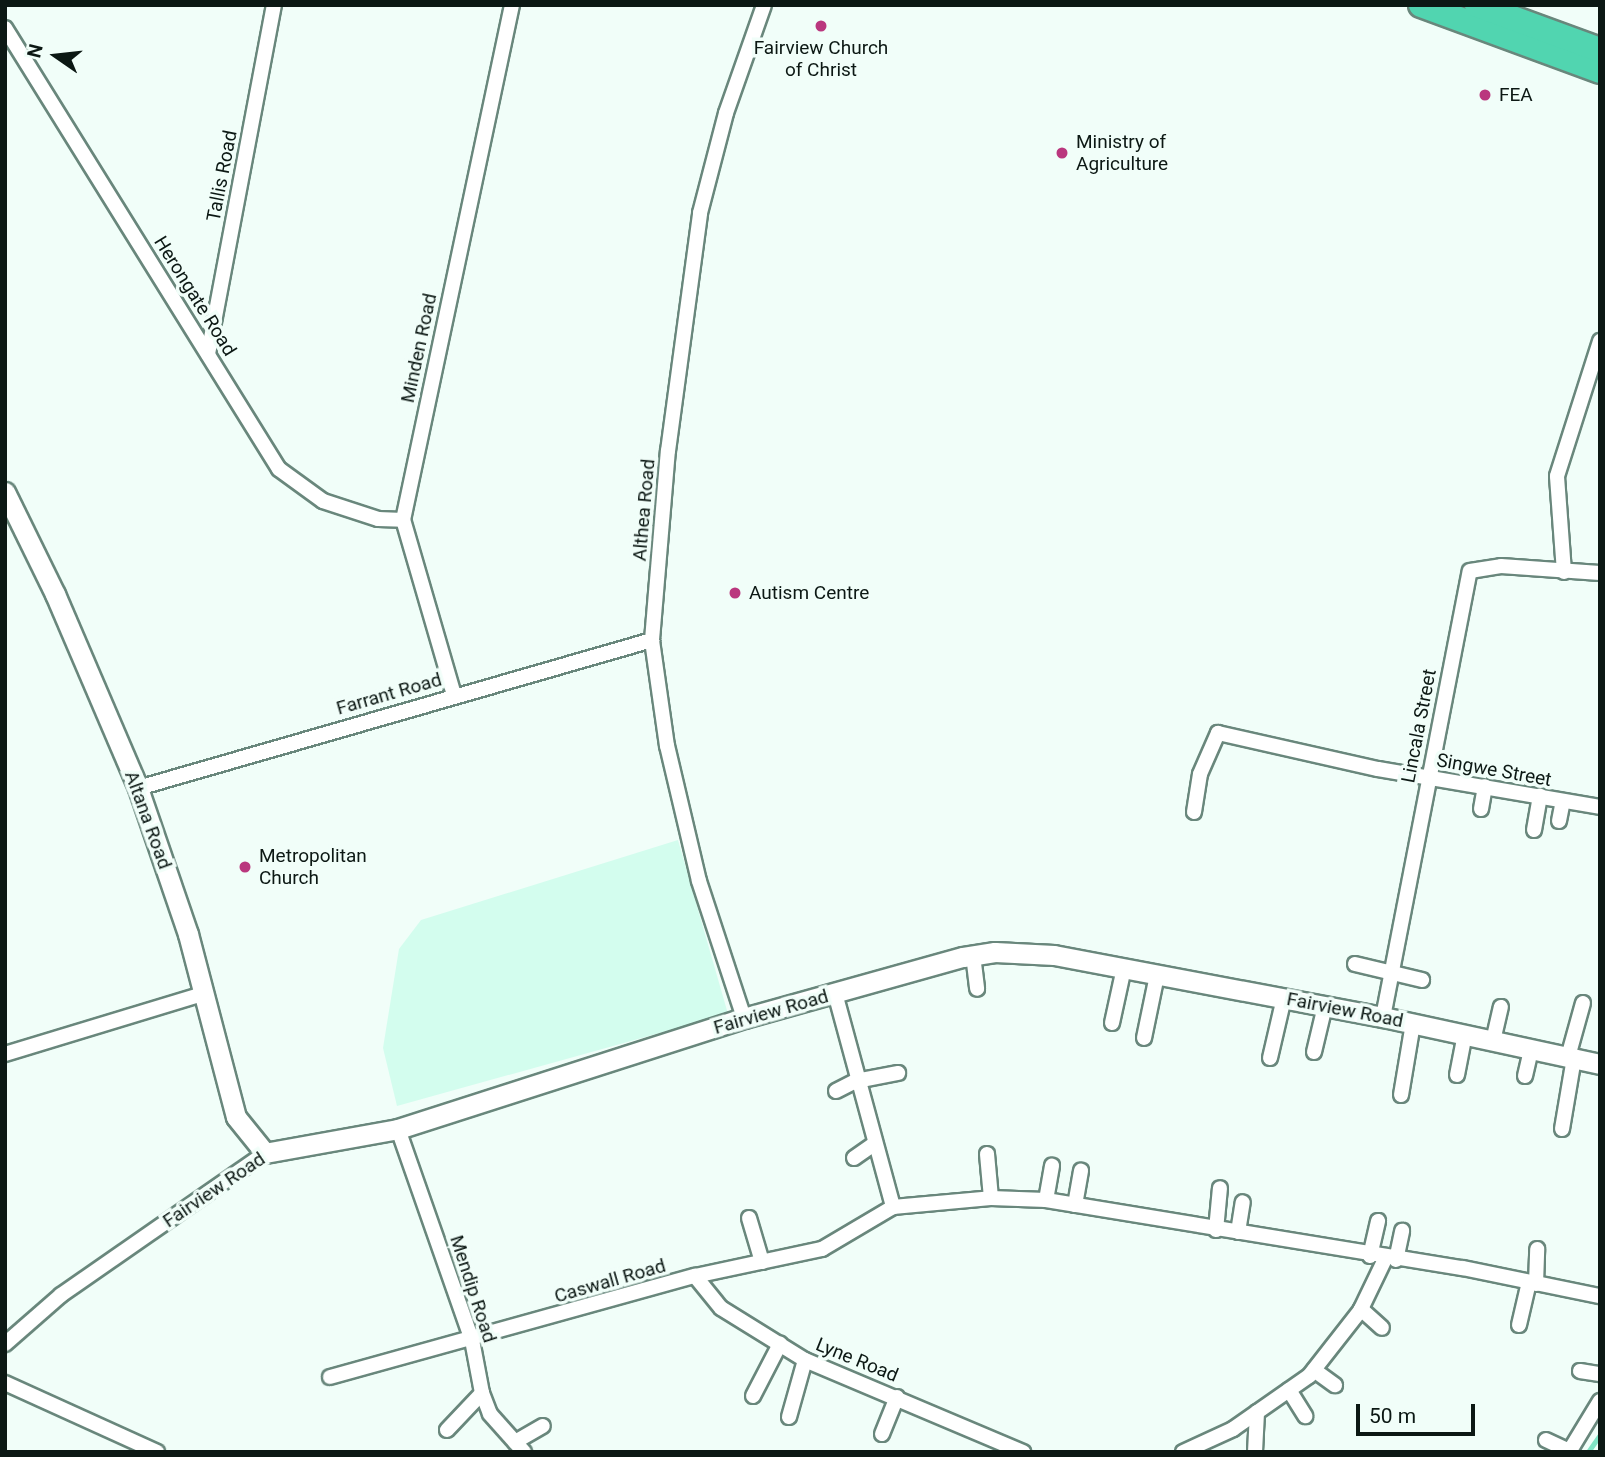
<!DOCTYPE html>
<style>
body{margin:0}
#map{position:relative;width:1605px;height:1457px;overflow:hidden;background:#f1fef9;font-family:Roboto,sans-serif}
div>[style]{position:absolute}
.built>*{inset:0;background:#d3fdee}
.stream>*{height:4.5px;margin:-2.25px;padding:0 2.25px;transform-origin:2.25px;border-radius:2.25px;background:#80e4c5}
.roads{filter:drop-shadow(2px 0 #69877c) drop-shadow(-2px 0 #69877c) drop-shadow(0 2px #69877c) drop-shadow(0 -2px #69877c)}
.street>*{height:14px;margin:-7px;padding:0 7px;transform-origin:7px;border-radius:7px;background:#fff}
.secondary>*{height:19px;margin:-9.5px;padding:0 9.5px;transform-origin:9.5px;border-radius:9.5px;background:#fff}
.highway>*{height:24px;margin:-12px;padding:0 12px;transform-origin:12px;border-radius:12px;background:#51d5b0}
.dots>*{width:19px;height:19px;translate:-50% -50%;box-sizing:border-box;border:4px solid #f1fef9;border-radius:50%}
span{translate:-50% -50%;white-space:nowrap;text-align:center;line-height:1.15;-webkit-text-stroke:7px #f1fef9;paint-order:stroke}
.poi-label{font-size:19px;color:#0c1814}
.left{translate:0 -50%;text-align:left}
.street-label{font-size:19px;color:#0c1814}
.frame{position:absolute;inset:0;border:7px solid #0c1814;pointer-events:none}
.north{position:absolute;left:21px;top:21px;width:70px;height:70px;-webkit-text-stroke:5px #f1fef9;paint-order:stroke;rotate:284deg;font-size:19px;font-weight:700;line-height:28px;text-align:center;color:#0c1814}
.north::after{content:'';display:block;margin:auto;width:24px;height:32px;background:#0c1814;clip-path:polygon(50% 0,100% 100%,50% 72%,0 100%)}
.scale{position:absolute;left:1356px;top:1404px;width:119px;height:32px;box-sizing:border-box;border:4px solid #0c1814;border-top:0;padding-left:9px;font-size:21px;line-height:24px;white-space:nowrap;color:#0c1814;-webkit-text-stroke:5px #f1fef9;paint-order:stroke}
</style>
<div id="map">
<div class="built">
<i style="clip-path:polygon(678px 840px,728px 1014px,397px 1106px,383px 1048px,399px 949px,421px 920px)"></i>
</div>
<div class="stream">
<i style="left:1588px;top:1452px;width:21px;rotate:-55deg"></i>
</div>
<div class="roads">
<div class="street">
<i style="left:5px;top:28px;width:519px;rotate:58.15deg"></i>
<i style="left:279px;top:469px;width:54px;rotate:36deg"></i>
<i style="left:323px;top:501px;width:58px;rotate:18.1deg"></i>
<i style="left:378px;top:519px;width:25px;rotate:2deg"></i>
<i style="left:208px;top:354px;width:355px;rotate:-79.3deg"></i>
<i style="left:1564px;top:572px;width:96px;rotate:-94.2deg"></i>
<i style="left:1557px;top:476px;width:142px;rotate:-72.3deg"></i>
<i style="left:454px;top:695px;width:182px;rotate:-106.2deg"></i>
<i style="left:403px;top:520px;width:526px;rotate:-78.05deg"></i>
<i style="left:138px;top:788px;width:535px;rotate:-16.06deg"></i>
<i style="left:1481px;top:809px;width:23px;rotate:-80deg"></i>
<i style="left:1194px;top:812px;width:38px;rotate:-81deg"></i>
<i style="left:1200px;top:774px;width:45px;rotate:-66.3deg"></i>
<i style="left:1218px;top:733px;width:164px;rotate:12.7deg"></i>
<i style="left:1378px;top:769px;width:225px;rotate:9.7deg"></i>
<i style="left:1559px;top:821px;width:20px;rotate:-79deg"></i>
<i style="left:1534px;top:830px;width:35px;rotate:-80deg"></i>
<i style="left:973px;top:955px;width:34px;rotate:83deg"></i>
<i style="left:1355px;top:964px;width:69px;rotate:13.4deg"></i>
<i style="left:835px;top:993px;width:222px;rotate:74.8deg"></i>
<i style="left:1383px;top:1017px;width:454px;rotate:-79deg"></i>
<i style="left:1470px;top:571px;width:31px;rotate:-9deg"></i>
<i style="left:1501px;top:566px;width:99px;rotate:4deg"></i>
<i style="left:744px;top:1018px;width:144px;rotate:-108.2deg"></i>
<i style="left:699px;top:881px;width:139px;rotate:-103.3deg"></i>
<i style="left:667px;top:746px;width:107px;rotate:-98.1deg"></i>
<i style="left:652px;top:640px;width:190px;rotate:-85.2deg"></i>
<i style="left:668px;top:451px;width:240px;rotate:-82.3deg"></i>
<i style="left:700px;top:213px;width:103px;rotate:-75.4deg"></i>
<i style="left:726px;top:113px;width:114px;rotate:-70.6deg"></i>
<i style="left:1112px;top:1023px;width:56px;rotate:-77.7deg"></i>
<i style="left:1144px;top:1038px;width:64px;rotate:-78.3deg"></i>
<i style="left:1493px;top:1041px;width:35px;rotate:-77deg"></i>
<i style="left:1314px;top:1052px;width:47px;rotate:-76.6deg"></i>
<i style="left:5px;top:1054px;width:206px;rotate:-16.9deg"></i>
<i style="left:1568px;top:1057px;width:56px;rotate:-74.5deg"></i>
<i style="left:1270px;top:1058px;width:62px;rotate:-76.9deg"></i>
<i style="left:1457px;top:1075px;width:42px;rotate:-79deg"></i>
<i style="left:1525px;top:1076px;width:28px;rotate:-77deg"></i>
<i style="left:836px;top:1091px;width:22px;rotate:-27deg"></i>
<i style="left:856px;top:1081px;width:43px;rotate:-10.8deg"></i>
<i style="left:1401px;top:1095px;width:73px;rotate:-80.5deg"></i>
<i style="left:398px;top:1129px;width:224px;rotate:70.7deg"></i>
<i style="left:472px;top:1340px;width:54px;rotate:79.3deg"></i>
<i style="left:482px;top:1393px;width:22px;rotate:69deg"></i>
<i style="left:490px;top:1414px;width:51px;rotate:48.2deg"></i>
<i style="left:1562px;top:1129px;width:72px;rotate:-80.4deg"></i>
<i style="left:987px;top:1154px;width:44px;rotate:84.8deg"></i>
<i style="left:854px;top:1158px;width:24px;rotate:-35deg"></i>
<i style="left:1046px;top:1200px;width:35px;rotate:-80deg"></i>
<i style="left:1075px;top:1205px;width:35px;rotate:-80deg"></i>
<i style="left:749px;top:1218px;width:46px;rotate:73.5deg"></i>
<i style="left:1216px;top:1230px;width:42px;rotate:-84.6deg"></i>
<i style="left:1238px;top:1232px;width:30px;rotate:-81deg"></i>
<i style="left:1370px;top:1256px;width:36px;rotate:-77deg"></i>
<i style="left:1396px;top:1260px;width:30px;rotate:-78deg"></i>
<i style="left:695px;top:1276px;width:41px;rotate:50.9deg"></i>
<i style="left:721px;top:1308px;width:99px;rotate:31.8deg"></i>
<i style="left:805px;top:1360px;width:237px;rotate:22.9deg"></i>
<i style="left:1536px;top:1284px;width:35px;rotate:-88deg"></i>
<i style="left:1361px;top:1309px;width:28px;rotate:42deg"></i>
<i style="left:1519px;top:1325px;width:44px;rotate:-76.9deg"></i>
<i style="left:5px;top:1344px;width:74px;rotate:-41.2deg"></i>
<i style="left:61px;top:1295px;width:249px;rotate:-34.8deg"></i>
<i style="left:1314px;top:1370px;width:26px;rotate:36deg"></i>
<i style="left:1580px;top:1371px;width:20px;rotate:9deg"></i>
<i style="left:330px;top:1377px;width:379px;rotate:-15.5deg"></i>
<i style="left:695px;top:1276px;width:130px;rotate:-12deg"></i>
<i style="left:822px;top:1249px;width:82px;rotate:-30.6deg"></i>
<i style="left:893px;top:1207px;width:98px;rotate:-5.2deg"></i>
<i style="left:991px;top:1198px;width:55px;rotate:2.1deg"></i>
<i style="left:1046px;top:1200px;width:423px;rotate:9.3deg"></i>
<i style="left:1463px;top:1268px;width:140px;rotate:11.6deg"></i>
<i style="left:5px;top:1383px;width:167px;rotate:24.4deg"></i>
<i style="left:1289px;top:1390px;width:31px;rotate:58deg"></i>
<i style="left:753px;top:1396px;width:59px;rotate:-62.6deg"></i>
<i style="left:789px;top:1417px;width:59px;rotate:-74.3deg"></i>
<i style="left:447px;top:1430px;width:51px;rotate:-46.6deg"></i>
<i style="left:882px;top:1434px;width:40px;rotate:-68deg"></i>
<i style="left:1546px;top:1440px;width:26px;rotate:25deg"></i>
<i style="left:515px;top:1442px;width:32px;rotate:-30deg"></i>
<i style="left:1183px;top:1452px;width:55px;rotate:-24.7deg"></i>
<i style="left:1233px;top:1429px;width:93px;rotate:-34.9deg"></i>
<i style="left:1309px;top:1376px;width:83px;rotate:-51.9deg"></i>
<i style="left:1360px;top:1311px;width:58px;rotate:-64.3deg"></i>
<i style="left:1255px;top:1452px;width:40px;rotate:-87.1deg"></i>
<i style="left:1569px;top:1452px;width:60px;rotate:-58.7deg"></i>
</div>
<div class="secondary">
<i style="left:5px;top:492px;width:114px;rotate:63.9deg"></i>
<i style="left:55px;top:594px;width:211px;rotate:66.8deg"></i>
<i style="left:138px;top:788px;width:154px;rotate:71.1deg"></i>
<i style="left:188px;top:934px;width:189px;rotate:75.3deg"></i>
<i style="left:236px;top:1117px;width:46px;rotate:51.1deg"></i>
<i style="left:265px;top:1153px;width:135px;rotate:-10.2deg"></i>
<i style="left:398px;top:1129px;width:363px;rotate:-17.8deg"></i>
<i style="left:744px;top:1018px;width:227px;rotate:-15.6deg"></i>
<i style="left:963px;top:957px;width:32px;rotate:-9deg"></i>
<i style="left:995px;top:952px;width:59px;rotate:2.9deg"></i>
<i style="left:1054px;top:955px;width:335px;rotate:10.7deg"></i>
<i style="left:1383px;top:1017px;width:222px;rotate:12.2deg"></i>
</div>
<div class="highway">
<i style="left:1421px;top:5px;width:191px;rotate:20.2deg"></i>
<i style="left:1477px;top:5px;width:131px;rotate:20.1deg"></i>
</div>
</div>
<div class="dots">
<i style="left:821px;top:26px;background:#ba377e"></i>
<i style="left:1485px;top:95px;background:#ba377e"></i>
<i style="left:1062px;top:153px;background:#ba377e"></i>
<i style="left:735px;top:593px;background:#ba377e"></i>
<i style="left:245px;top:867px;background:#ba377e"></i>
</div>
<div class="poi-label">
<span style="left:821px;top:59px">Fairview Church<br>of Christ</span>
<span class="left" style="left:1499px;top:95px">FEA</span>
<span class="left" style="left:1076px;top:153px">Ministry of<br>Agriculture</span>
<span class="left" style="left:749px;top:593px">Autism Centre</span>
<span class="left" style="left:259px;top:867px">Metropolitan<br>Church</span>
</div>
<div class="street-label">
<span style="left:222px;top:176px;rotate:-79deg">Tallis Road</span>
<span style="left:195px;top:296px;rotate:58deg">Herongate Road</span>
<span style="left:419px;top:348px;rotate:-78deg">Minden Road</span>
<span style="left:644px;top:510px;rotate:-85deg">Althea Road</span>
<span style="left:389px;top:694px;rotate:-16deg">Farrant Road</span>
<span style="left:1419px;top:726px;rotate:-79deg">Lincala Street</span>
<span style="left:1494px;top:770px;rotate:10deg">Singwe Street</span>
<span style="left:148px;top:820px;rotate:70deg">Altana Road</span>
<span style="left:1345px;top:1010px;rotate:11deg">Fairview Road</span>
<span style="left:771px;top:1012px;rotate:-16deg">Fairview Road</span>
<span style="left:214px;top:1190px;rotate:-34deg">Fairview Road</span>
<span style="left:610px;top:1281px;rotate:-16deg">Caswall Road</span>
<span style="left:473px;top:1289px;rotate:72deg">Mendip Road</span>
<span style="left:857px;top:1360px;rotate:22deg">Lyne Road</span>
</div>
<div class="frame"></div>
<div class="north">N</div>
<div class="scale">50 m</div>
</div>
